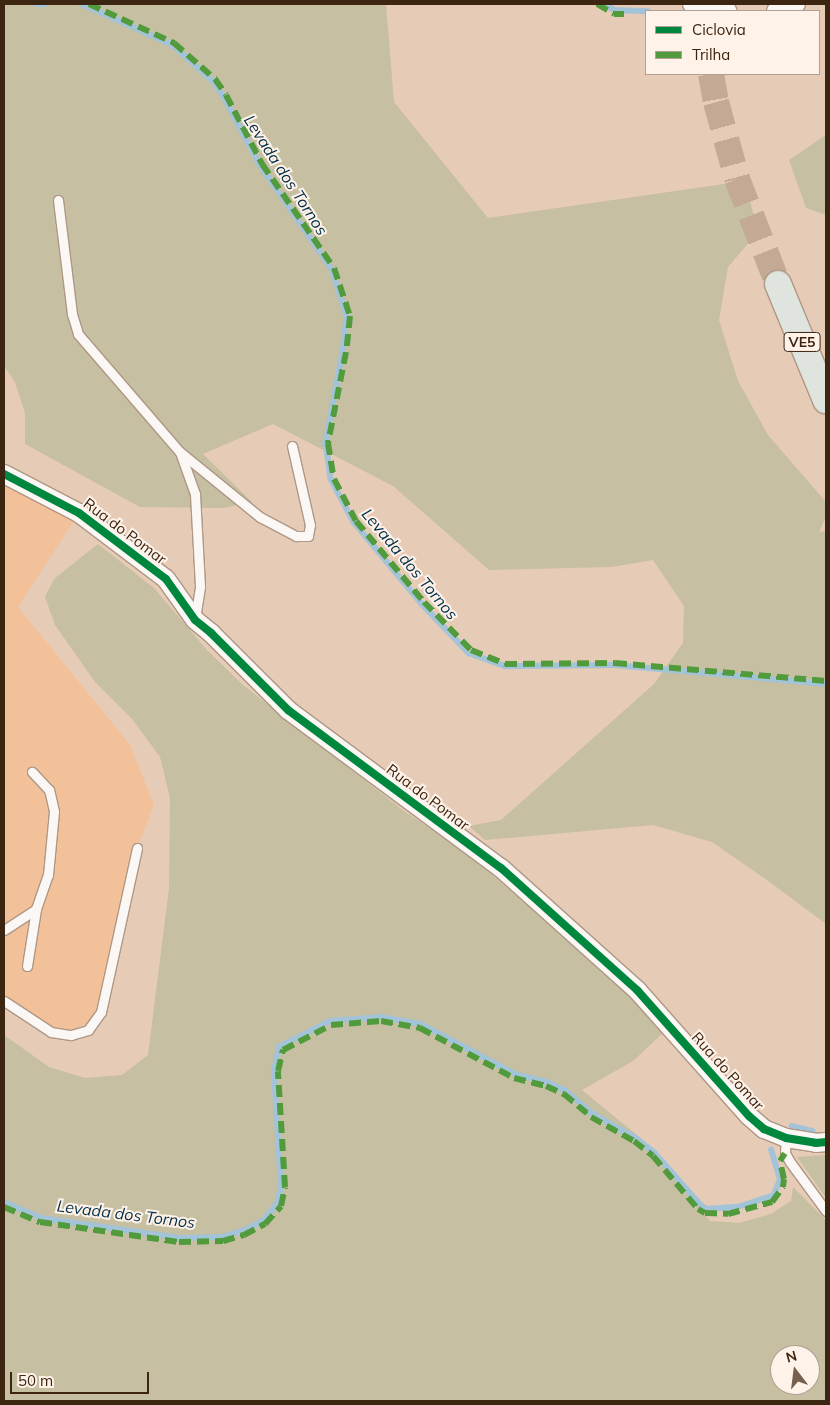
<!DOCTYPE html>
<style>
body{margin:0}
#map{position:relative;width:830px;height:1405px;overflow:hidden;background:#e6cbb6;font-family:Mulish,sans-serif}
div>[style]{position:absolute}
.built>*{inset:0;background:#f2c199}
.green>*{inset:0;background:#c6bfa1}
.stream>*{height:5.5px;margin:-2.75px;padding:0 2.75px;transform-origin:2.75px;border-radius:2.75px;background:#a3c3d9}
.primary-tunnel>*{height:26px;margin-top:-13px;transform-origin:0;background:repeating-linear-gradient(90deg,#c4aa95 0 26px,transparent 0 39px)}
.roads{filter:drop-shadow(1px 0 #ae9784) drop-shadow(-1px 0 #ae9784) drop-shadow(0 1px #ae9784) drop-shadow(0 -1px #ae9784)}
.lane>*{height:9px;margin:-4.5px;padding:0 4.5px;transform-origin:4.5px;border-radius:4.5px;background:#fbf7f4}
.street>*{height:18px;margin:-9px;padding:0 9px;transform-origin:9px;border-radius:9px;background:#fbf7f4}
.primary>*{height:26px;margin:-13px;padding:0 13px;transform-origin:13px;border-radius:13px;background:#dfe4df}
.quiet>*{height:6px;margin-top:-3px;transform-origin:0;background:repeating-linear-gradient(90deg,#529b3c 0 12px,transparent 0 18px)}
.cycleway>*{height:8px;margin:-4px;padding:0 4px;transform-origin:4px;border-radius:4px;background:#00873e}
span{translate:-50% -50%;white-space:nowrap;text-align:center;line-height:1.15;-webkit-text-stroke:4px #fff2e9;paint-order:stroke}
.shield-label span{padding:1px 4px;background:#fff2e9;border:1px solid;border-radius:4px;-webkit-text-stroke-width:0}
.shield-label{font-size:14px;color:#3c2511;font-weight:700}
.street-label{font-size:15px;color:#3c2511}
.water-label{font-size:16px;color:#002f49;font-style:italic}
.frame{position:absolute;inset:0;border:5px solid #3c2511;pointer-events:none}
.legend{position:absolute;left:645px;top:10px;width:175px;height:65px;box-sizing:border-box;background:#fff2e9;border:1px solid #b1a093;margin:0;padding:6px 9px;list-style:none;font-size:15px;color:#3c2511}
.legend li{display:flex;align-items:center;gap:10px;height:25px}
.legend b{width:25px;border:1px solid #b1a093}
.north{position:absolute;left:770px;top:1345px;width:50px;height:50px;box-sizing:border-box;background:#fff2e9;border:1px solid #b1a093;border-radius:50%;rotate:345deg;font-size:14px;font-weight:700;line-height:20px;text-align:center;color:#3c2511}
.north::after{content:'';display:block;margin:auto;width:18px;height:22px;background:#785f4b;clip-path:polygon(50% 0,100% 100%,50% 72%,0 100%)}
.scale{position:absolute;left:10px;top:1372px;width:139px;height:22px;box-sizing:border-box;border:2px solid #3c2511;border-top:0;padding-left:6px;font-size:15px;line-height:18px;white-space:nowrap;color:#3c2511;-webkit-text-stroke:4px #fff2e9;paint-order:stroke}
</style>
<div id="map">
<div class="built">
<i style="clip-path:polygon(4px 474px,79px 513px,18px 607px,130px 745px,154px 805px,137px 848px,101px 1012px,88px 1030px,51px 1032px,4px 1001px)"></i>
</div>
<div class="green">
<i style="clip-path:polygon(4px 4px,386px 4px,394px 102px,488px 218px,745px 181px,758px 232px,728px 267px,719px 320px,738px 381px,768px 435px,826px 502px,826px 516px,819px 532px,826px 531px,826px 924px,767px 880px,712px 842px,653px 825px,485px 840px,469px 826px,501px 820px,654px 684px,683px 643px,684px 606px,653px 560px,612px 567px,489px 570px,393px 486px,273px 424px,203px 454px,252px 502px,223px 508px,140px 507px,25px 444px,25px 413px,15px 382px,4px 366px)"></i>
<i style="clip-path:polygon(826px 135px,826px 215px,806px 208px,789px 160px)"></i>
<i style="clip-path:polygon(evenodd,98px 544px,154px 588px,207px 650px,243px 685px,404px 811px,467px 853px,629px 993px,664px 1032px,633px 1061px,582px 1090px,643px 1140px,710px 1221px,739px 1223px,771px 1214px,791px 1201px,793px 1187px,822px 1216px,826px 1221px,826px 1401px,4px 1401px,4px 1035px,49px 1067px,85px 1078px,122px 1075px,148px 1055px,169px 888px,170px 798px,160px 757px,133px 720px,95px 682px,55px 625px,45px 597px,54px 579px,98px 544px,780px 1355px,810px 1355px,810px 1385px,780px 1385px,780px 1355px)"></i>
<i style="clip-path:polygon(826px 1155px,826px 1198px,797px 1157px)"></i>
</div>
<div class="stream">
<i style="left:36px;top:4px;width:9px"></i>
<i style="left:82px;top:4px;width:100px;rotate:24.3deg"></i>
<i style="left:173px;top:45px;width:54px;rotate:42deg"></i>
<i style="left:213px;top:81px;width:19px;rotate:55deg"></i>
<i style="left:224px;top:97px;width:77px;rotate:62.1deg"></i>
<i style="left:260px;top:165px;width:126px;rotate:55.3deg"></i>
<i style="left:332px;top:269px;width:49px;rotate:72.3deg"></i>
<i style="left:347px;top:316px;width:36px;rotate:96deg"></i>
<i style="left:343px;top:352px;width:93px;rotate:100.6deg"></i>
<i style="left:326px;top:443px;width:36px;rotate:82deg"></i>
<i style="left:331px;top:479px;width:49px;rotate:61.9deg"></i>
<i style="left:354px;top:522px;width:107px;rotate:50.3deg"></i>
<i style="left:422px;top:604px;width:68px;rotate:46.2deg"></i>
<i style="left:469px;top:653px;width:38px;rotate:20deg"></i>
<i style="left:505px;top:666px;width:110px;rotate:-0.5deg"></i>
<i style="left:615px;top:665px;width:212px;rotate:5.1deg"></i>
<i style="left:604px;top:4px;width:13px;rotate:29deg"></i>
<i style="left:615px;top:10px;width:33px;rotate:2deg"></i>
<i style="left:792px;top:1126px;width:21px;rotate:14deg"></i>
<i style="left:4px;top:1202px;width:40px;rotate:23.4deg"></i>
<i style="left:41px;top:1218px;width:140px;rotate:8.2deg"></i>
<i style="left:180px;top:1238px;width:43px;rotate:-1.3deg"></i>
<i style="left:223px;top:1237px;width:21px;rotate:-17deg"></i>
<i style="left:243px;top:1231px;width:22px;rotate:-27deg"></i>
<i style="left:263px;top:1221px;width:22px;rotate:-51deg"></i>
<i style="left:277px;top:1204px;width:17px;rotate:-77deg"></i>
<i style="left:281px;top:1187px;width:116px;rotate:-93.5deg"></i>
<i style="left:274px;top:1071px;width:25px;rotate:-78deg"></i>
<i style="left:279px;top:1047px;width:57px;rotate:-27deg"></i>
<i style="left:330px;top:1021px;width:51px;rotate:-4.5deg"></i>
<i style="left:381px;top:1017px;width:41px;rotate:9.9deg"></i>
<i style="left:421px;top:1024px;width:106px;rotate:28deg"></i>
<i style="left:515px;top:1074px;width:33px;rotate:14deg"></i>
<i style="left:547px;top:1082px;width:21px;rotate:25deg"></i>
<i style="left:566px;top:1091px;width:35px;rotate:40deg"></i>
<i style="left:593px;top:1114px;width:49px;rotate:29.2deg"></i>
<i style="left:636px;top:1138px;width:24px;rotate:38deg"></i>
<i style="left:655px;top:1153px;width:69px;rotate:48.5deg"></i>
<i style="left:701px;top:1205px;width:7px;rotate:34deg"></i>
<i style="left:707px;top:1209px;width:31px;rotate:-4deg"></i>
<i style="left:738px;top:1207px;width:38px;rotate:-18deg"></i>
<i style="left:774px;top:1195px;width:17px;rotate:-69deg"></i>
<i style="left:780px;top:1179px;width:30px;rotate:-107deg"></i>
</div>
<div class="primary-tunnel">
<i style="left:711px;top:74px;width:28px;rotate:80deg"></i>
<i style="left:716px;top:102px;width:80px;rotate:74.7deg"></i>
<i style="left:737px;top:179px;width:113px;rotate:68.7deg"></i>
</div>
<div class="roads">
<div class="lane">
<i style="left:58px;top:200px;width:115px;rotate:83deg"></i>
<i style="left:72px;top:314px;width:21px;rotate:73deg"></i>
<i style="left:78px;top:334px;width:156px;rotate:49.2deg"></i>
<i style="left:180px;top:452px;width:45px;rotate:70.3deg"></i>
<i style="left:195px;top:494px;width:93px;rotate:86.9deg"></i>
<i style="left:200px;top:587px;width:31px;rotate:99deg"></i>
<i style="left:180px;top:452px;width:103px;rotate:39.1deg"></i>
<i style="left:260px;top:517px;width:41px;rotate:27.8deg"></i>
<i style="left:296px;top:536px;width:12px"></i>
<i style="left:308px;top:536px;width:11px;rotate:-80deg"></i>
<i style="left:310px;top:525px;width:81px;rotate:-102.8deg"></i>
<i style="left:4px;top:930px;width:38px;rotate:-33deg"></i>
<i style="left:27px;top:966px;width:58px;rotate:-81deg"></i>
<i style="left:36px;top:909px;width:36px;rotate:-71deg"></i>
<i style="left:48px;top:875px;width:64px;rotate:-84.6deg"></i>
<i style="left:54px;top:811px;width:22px;rotate:-103deg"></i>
<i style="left:49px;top:790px;width:25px;rotate:-133deg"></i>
<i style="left:4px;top:1001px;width:56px;rotate:33.4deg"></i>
<i style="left:51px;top:1032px;width:20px;rotate:9deg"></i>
<i style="left:71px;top:1035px;width:18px;rotate:-16deg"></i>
<i style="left:88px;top:1030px;width:22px;rotate:-54deg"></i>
<i style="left:101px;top:1012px;width:168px;rotate:-77.6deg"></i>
<i style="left:786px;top:1138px;width:15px;rotate:94deg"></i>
<i style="left:785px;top:1153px;width:10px;rotate:61deg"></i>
<i style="left:790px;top:1162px;width:61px;rotate:53.7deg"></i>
</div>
<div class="street">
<i style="left:692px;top:4px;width:36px;rotate:11deg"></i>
<i style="left:776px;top:11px;width:21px;rotate:-19deg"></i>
<i style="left:4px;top:474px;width:85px;rotate:27.5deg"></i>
<i style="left:79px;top:513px;width:109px;rotate:37.2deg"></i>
<i style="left:166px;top:579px;width:50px;rotate:54.7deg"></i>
<i style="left:195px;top:620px;width:21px;rotate:39deg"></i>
<i style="left:211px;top:633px;width:109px;rotate:45deg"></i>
<i style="left:288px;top:710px;width:265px;rotate:36.6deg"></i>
<i style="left:501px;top:868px;width:183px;rotate:41.9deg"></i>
<i style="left:637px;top:990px;width:169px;rotate:48.4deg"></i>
<i style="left:749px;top:1116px;width:20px;rotate:41deg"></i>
<i style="left:764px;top:1129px;width:24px;rotate:22deg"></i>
<i style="left:786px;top:1138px;width:30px;rotate:9deg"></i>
<i style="left:816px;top:1143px;width:10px;rotate:-6deg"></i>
</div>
<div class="primary">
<i style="left:778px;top:284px;width:126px;rotate:67.5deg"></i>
</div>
</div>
<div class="quiet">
<i style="left:89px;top:4px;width:94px;rotate:24.6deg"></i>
<i style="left:174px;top:43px;width:55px;rotate:41.3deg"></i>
<i style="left:215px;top:79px;width:19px;rotate:55deg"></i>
<i style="left:226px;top:95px;width:78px;rotate:62.4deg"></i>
<i style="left:262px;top:164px;width:126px;rotate:55.3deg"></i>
<i style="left:334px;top:268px;width:51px;rotate:71.6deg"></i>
<i style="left:350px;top:316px;width:36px;rotate:96deg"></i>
<i style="left:346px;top:352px;width:93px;rotate:101.2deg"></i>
<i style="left:328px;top:443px;width:36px;rotate:81deg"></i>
<i style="left:334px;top:479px;width:47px;rotate:62.4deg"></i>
<i style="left:356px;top:521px;width:106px;rotate:50deg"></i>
<i style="left:424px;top:602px;width:67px;rotate:45.6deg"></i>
<i style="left:471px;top:650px;width:37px;rotate:22deg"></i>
<i style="left:505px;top:664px;width:110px;rotate:-0.5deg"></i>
<i style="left:615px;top:663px;width:212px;rotate:4.9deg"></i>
<i style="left:597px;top:4px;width:20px;rotate:30deg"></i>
<i style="left:614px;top:14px;width:10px"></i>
<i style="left:4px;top:1207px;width:39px;rotate:23deg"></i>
<i style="left:40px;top:1222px;width:140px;rotate:8.2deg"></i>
<i style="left:179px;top:1242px;width:44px;rotate:-1.3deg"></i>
<i style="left:223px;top:1241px;width:22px;rotate:-16deg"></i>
<i style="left:244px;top:1235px;width:24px;rotate:-28deg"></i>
<i style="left:265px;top:1224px;width:24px;rotate:-48deg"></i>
<i style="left:281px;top:1206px;width:19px;rotate:-78deg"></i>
<i style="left:285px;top:1187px;width:116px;rotate:-93.5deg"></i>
<i style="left:278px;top:1071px;width:22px;rotate:-77deg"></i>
<i style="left:283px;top:1050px;width:54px;rotate:-27.5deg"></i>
<i style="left:331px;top:1025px;width:50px;rotate:-4.6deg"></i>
<i style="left:381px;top:1021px;width:40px;rotate:10deg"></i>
<i style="left:420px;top:1028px;width:106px;rotate:28deg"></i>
<i style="left:514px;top:1078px;width:33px;rotate:14deg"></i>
<i style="left:546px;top:1086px;width:20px;rotate:24deg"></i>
<i style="left:564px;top:1094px;width:35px;rotate:40deg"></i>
<i style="left:591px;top:1117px;width:49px;rotate:29.2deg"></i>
<i style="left:634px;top:1141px;width:24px;rotate:38deg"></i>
<i style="left:653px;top:1156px;width:70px;rotate:49.7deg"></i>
<i style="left:698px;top:1209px;width:8px;rotate:30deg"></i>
<i style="left:705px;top:1213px;width:23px;rotate:2deg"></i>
<i style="left:728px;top:1214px;width:46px;rotate:-15.3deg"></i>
<i style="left:772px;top:1202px;width:19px;rotate:-54deg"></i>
<i style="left:783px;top:1187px;width:8px;rotate:-83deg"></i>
<i style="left:784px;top:1179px;width:18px;rotate:-103deg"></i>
<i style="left:780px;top:1161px;width:9px;rotate:-58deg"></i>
</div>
<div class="cycleway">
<i style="left:4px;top:474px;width:85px;rotate:27.5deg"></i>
<i style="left:79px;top:513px;width:109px;rotate:37.2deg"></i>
<i style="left:166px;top:579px;width:50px;rotate:54.7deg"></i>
<i style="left:195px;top:620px;width:21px;rotate:39deg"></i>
<i style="left:211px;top:633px;width:109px;rotate:45deg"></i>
<i style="left:288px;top:710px;width:265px;rotate:36.6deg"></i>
<i style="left:501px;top:868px;width:183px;rotate:41.9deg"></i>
<i style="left:637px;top:990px;width:169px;rotate:48.4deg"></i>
<i style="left:749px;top:1116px;width:20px;rotate:41deg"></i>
<i style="left:764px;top:1129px;width:24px;rotate:22deg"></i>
<i style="left:786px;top:1138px;width:30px;rotate:9deg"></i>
<i style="left:816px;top:1143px;width:10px;rotate:-6deg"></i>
</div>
<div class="shield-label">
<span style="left:802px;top:342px">VE5</span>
</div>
<div class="street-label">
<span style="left:125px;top:531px;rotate:37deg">Rua do Pomar</span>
<span style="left:428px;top:797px;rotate:37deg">Rua do Pomar</span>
<span style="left:728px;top:1071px;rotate:48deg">Rua do Pomar</span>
</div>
<div class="water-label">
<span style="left:286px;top:175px;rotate:57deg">Levada dos Tornos</span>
<span style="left:410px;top:564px;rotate:50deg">Levada dos Tornos</span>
<span style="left:126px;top:1214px;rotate:7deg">Levada dos Tornos</span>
</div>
<div class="frame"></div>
<ul class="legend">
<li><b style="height:6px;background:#00873e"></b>Ciclovia</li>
<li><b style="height:6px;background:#529b3c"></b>Trilha</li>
</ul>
<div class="north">N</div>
<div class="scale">50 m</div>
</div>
